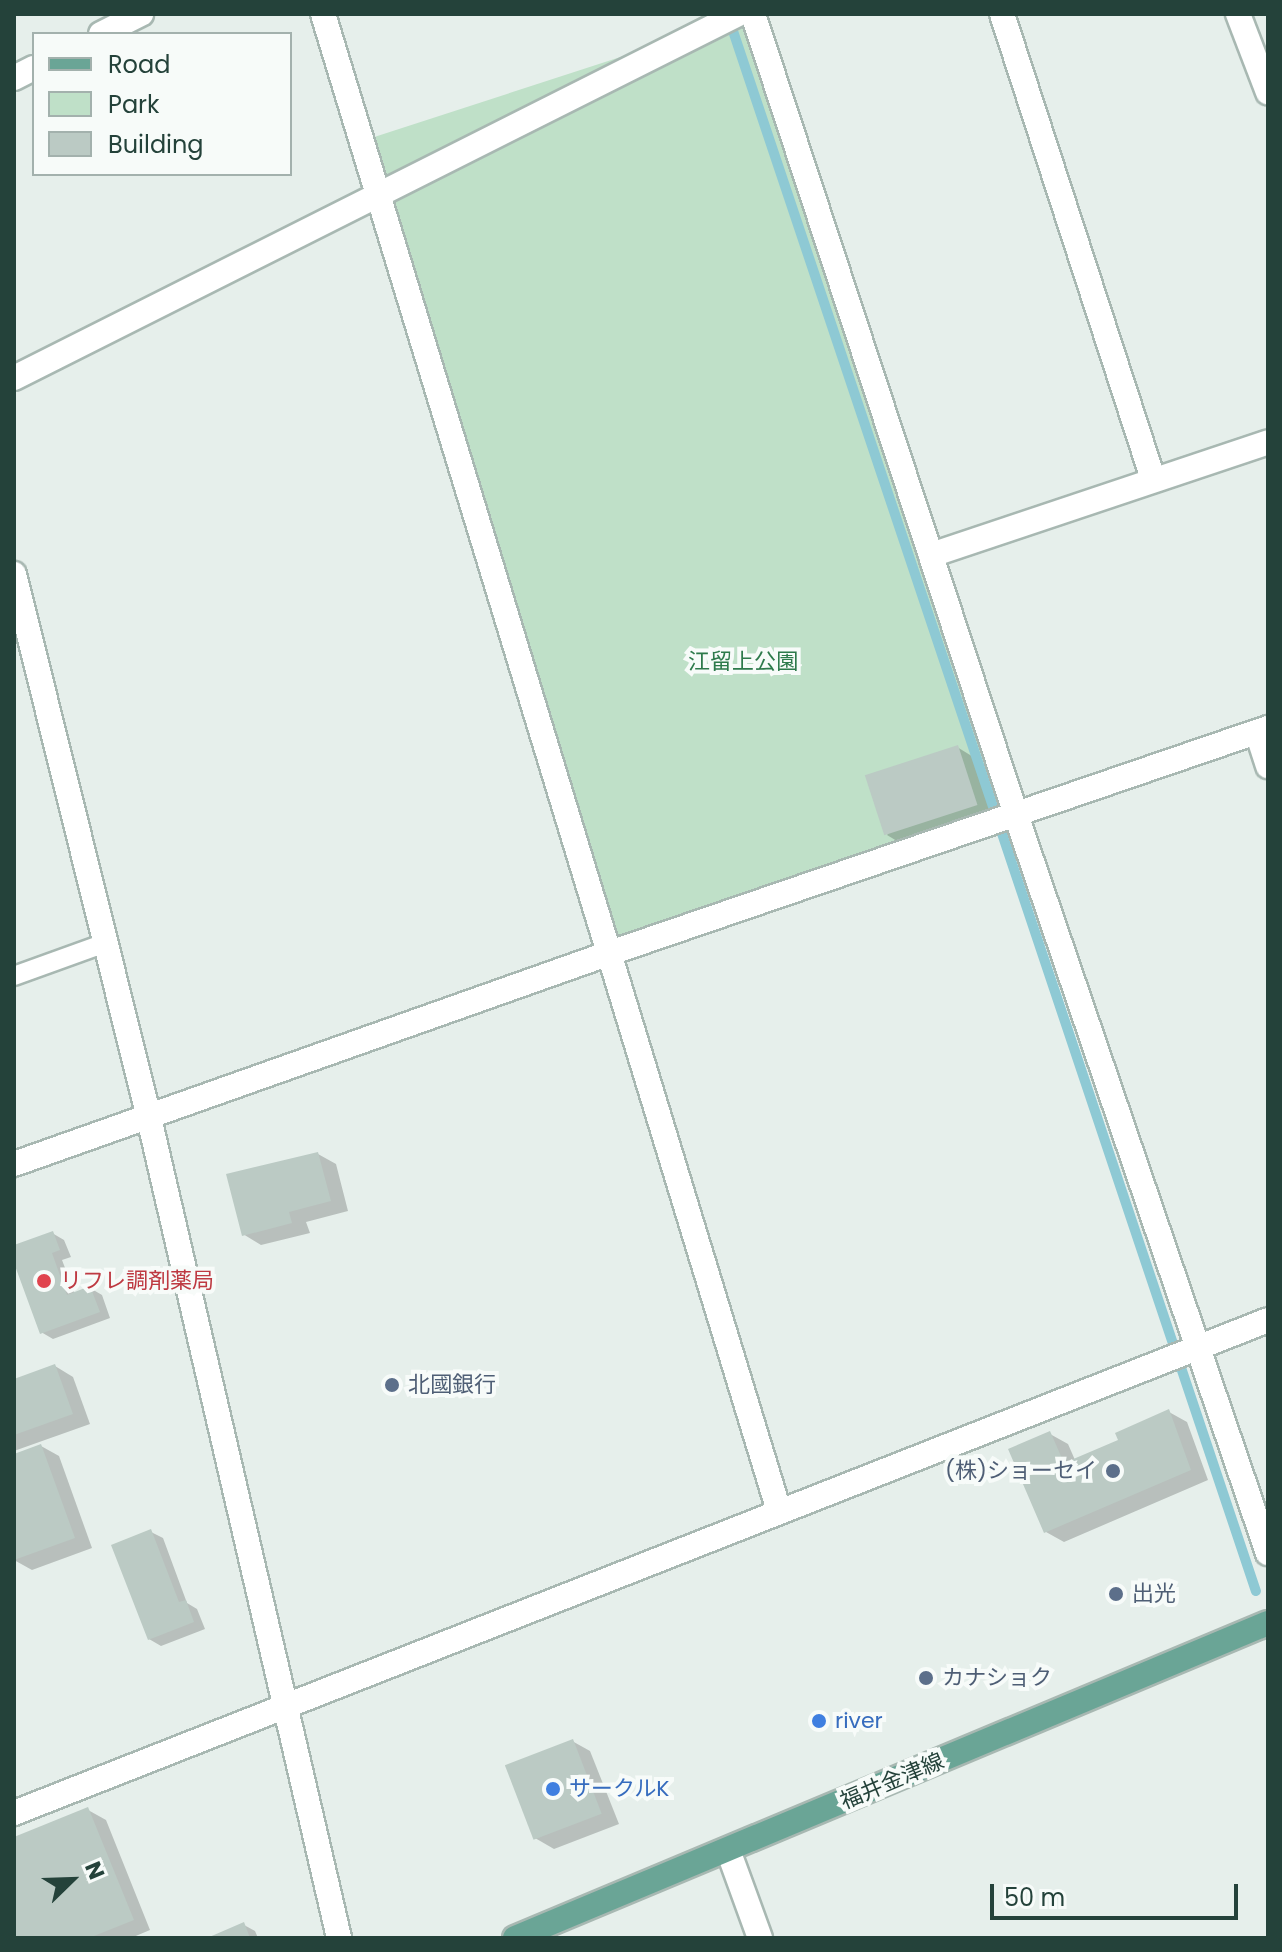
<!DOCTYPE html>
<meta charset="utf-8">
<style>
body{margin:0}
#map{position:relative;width:1282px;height:1952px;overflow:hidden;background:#e6efeb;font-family:Poppins,"Noto Sans JP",sans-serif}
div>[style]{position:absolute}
.green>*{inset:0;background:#bfe0c8;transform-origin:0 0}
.shadow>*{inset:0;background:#0003}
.stream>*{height:10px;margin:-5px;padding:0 5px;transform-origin:5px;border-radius:5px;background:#8ec9d4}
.building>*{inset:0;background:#bbcac4;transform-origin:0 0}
.roads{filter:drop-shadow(2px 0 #a8b8b2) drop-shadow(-2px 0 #a8b8b2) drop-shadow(0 2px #a8b8b2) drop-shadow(0 -2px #a8b8b2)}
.lane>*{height:18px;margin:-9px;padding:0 9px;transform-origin:9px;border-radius:9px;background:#fff}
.street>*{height:24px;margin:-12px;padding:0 12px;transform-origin:12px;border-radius:12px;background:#fff}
.secondary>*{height:24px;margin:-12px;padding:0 12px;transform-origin:12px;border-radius:12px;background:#fff}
.primary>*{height:24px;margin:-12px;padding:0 12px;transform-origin:12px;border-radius:12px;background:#6aa596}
.dots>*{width:22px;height:22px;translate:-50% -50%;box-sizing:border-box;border:4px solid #f7fbf9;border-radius:50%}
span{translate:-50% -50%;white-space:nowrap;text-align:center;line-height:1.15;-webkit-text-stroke:8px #f7fbf9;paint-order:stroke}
.park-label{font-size:22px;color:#2d7a4b}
.health-label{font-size:22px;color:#be3a42}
.left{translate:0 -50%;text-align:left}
.service-label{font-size:22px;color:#4e5e75}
.right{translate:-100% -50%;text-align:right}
.shop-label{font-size:22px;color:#366cbe}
.street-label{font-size:22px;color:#24423a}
.frame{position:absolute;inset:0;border:16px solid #24423a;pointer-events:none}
.legend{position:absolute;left:32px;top:32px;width:260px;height:144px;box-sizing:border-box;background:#f7fbf9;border:2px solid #a3b1ad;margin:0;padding:10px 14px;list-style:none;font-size:24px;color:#24423a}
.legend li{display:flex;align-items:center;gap:16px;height:40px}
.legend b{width:40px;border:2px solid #a3b1ad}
.north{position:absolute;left:32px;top:1840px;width:80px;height:80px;-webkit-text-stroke:6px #f7fbf9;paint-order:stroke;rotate:67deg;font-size:22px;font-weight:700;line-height:32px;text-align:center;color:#24423a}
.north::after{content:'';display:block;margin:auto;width:28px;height:36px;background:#24423a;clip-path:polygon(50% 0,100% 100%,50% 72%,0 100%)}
.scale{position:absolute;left:990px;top:1884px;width:248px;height:36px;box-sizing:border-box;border:4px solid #24423a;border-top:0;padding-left:10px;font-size:24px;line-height:28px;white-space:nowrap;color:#24423a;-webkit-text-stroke:6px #f7fbf9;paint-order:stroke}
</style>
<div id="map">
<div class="green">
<i style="left:753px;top:14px;width:843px;height:416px;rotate:72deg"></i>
</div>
<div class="shadow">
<i style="clip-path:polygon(957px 747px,975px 758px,995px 815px,905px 846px,887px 835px)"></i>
<i style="clip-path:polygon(318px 1154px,336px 1164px,348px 1211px,306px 1222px,310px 1233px,261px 1245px,243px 1234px)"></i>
<i style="clip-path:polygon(52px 1233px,64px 1240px,71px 1257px,62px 1260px,75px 1294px,90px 1288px,102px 1295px,110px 1318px,53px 1339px,41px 1332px,14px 1257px,14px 1247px)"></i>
<i style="clip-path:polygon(55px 1366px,73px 1377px,90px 1424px,14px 1451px,14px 1381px)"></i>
<i style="clip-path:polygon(1169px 1412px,1187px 1422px,1208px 1480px,1064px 1542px,1046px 1532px,1050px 1434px,1068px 1444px,1075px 1460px,1120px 1441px)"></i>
<i style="clip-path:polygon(41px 1446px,59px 1456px,92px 1548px,32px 1570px,14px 1560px,14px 1456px)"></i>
<i style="clip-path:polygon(151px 1532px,163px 1538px,187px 1603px,197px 1609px,205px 1629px,161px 1646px,149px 1639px)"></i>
<i style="clip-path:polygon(572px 1741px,590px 1751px,619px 1824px,554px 1849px,535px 1838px)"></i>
<i style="clip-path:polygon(88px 1810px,106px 1820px,150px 1930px,131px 1938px,14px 1938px,14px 1839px)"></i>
<i style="clip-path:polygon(244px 1925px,255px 1931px,258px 1938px,212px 1938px)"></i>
</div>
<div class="stream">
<i style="left:729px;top:19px;width:1658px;rotate:71.47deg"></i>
</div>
<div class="building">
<i style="left:958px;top:745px;width:63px;height:98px;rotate:72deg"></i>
<i style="clip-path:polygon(318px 1152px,331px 1201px,289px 1212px,292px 1223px,242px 1236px,226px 1174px)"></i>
<i style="clip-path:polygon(53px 1231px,60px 1250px,52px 1253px,67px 1295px,90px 1286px,100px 1312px,40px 1334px,14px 1263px,14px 1245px)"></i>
<i style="clip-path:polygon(55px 1364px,73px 1414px,14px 1435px,14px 1379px)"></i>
<i style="clip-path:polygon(1169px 1409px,1191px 1470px,1044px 1533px,1008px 1449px,1050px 1431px,1064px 1463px,1118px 1440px,1115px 1433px)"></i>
<i style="clip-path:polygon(41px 1444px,75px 1538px,14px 1560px,14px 1454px)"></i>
<i style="clip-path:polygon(151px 1529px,179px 1602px,186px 1600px,194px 1622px,148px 1640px,111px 1545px)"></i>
<i style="left:573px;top:1739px;width:80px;height:73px;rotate:69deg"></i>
<i style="clip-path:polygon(88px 1807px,134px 1920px,89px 1938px,14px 1938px,14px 1837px)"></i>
<i style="clip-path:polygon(244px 1922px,250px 1938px,207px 1938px)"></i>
</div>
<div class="roads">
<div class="lane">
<i style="left:14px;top:976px;width:97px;rotate:-19.9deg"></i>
</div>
<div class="street">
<i style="left:323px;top:14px;width:1565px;rotate:73.06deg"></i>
<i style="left:753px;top:14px;width:843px;rotate:71.82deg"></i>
<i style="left:1016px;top:815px;width:780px;rotate:71.15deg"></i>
<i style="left:1002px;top:14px;width:490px;rotate:72deg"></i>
<i style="left:1238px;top:14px;width:84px;rotate:69deg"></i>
<i style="left:101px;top:34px;width:45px;rotate:-26.6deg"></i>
<i style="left:14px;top:78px;width:22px;rotate:-27deg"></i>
<i style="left:14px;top:378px;width:810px;rotate:-26.69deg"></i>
<i style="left:931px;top:555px;width:355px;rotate:-18.5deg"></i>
<i style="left:1257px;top:732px;width:36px;rotate:72deg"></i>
<i style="left:14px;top:1164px;width:632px;rotate:-19.5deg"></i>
<i style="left:610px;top:953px;width:695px;rotate:-18.88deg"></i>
<i style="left:14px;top:1813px;width:1347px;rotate:-21.46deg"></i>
<i style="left:728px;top:1850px;width:94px;rotate:70deg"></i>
</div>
<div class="secondary">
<i style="left:14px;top:574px;width:561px;rotate:76.06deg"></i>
<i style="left:149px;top:1118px;width:842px;rotate:76.95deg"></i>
</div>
<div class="primary">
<i style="left:515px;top:1938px;width:816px;rotate:-22.7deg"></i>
</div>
</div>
<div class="dots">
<i style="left:44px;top:1281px;background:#e0444e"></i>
<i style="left:392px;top:1385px;background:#5c6f8a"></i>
<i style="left:1113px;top:1471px;background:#5c6f8a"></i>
<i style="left:1116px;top:1594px;background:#5c6f8a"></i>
<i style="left:926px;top:1678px;background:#5c6f8a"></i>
<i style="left:819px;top:1721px;background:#3f7fe0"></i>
<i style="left:553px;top:1789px;background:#3f7fe0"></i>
</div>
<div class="park-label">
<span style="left:743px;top:662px">江留上公園</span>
</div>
<div class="health-label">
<span class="left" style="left:60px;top:1281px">リフレ調剤薬局</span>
</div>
<div class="service-label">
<span class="left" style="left:408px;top:1385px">北國銀行</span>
<span class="right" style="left:1097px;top:1471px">(株)ショーセイ</span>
<span class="left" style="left:1132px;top:1594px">出光</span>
<span class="left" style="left:942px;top:1678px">カナショク</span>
</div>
<div class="shop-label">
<span class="left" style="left:835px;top:1721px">river</span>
<span class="left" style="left:569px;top:1789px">サークルK</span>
</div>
<div class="street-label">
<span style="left:892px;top:1781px;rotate:-23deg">福井金津線</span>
</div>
<div class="frame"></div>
<ul class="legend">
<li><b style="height:10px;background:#6aa596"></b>Road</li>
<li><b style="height:22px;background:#bfe0c8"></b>Park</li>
<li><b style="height:22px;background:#bbcac4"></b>Building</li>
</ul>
<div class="north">N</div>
<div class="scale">50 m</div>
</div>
